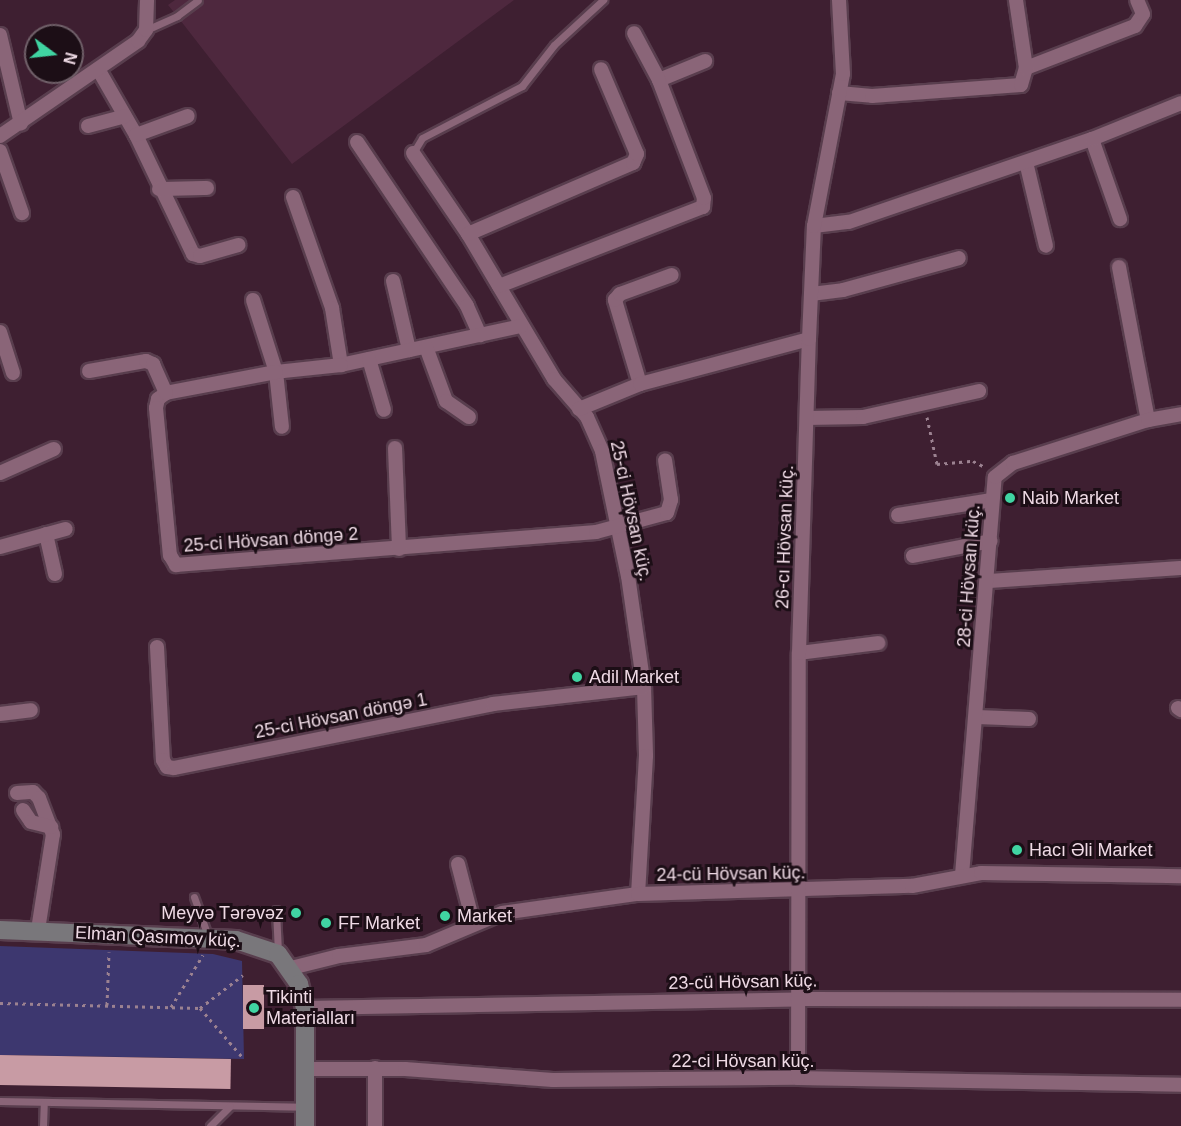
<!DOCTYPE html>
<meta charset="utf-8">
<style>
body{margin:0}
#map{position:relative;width:1181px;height:1126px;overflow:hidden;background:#3e1f31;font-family:Helvetica,sans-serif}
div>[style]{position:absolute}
.built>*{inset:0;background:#4e283e}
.green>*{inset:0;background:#3d376f}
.building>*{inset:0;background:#c89ba4;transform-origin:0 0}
.path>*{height:3px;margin-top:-1.5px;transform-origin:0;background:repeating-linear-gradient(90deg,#9c8291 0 3px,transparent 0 7.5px)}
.roads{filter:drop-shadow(2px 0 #593e4e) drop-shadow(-2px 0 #593e4e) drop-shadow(0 2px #593e4e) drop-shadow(0 -2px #593e4e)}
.service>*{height:7px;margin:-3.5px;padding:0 3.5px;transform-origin:3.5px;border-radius:3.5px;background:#8a6578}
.minor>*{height:14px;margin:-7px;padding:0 7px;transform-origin:7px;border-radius:7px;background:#8a6578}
.secondary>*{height:18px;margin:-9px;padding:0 9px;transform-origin:9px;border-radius:9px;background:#79777b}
.dots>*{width:16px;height:16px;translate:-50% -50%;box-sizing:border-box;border:3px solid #1c0e16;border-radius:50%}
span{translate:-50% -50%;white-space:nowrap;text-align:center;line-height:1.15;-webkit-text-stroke:6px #1c0e16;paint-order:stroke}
.poi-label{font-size:18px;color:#efdae5}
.left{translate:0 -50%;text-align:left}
.right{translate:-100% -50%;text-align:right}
.street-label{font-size:18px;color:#efdae5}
.north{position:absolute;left:24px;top:24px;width:60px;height:60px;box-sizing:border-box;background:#1c0e16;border:2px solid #706069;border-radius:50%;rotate:105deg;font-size:16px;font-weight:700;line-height:24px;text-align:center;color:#efdae5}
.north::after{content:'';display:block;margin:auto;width:21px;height:27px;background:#40d4a2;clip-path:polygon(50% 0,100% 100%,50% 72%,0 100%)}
</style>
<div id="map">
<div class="built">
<i style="clip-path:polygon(175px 0,514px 0,292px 164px,177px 16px,168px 5px)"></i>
</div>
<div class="green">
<i style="clip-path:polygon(0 946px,213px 954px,242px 961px,244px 1059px,0 1055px)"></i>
</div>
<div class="building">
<i style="left:243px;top:985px;width:21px;height:44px"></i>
<i style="left:0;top:1055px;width:231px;height:30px;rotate:1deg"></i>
</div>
<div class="path">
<i style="left:927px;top:417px;width:48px;rotate:78deg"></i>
<i style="left:937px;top:464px;width:36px;rotate:-5deg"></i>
<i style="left:973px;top:461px;width:13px;rotate:27deg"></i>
<i style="left:0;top:1003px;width:200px;rotate:1.4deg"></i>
<i style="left:200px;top:1008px;width:67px;rotate:49.2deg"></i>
<i style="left:107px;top:1005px;width:53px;rotate:-87.8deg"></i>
<i style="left:171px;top:1007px;width:61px;rotate:-58.4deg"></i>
<i style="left:200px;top:1008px;width:54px;rotate:-37.5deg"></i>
</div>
<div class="roads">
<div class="service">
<i style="left:146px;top:30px;width:34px;rotate:-24deg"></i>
<i style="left:177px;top:16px;width:26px;rotate:-37deg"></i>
<i style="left:413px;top:153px;width:17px;rotate:-59deg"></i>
<i style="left:422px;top:138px;width:113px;rotate:-27.5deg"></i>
<i style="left:522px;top:86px;width:52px;rotate:-52deg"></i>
<i style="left:554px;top:45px;width:67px;rotate:-42.6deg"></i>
<i style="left:194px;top:897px;width:41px;rotate:70.3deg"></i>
<i style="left:276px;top:910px;width:43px;rotate:87.3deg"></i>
<i style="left:0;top:1101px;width:303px;rotate:1.1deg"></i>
<i style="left:43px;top:1126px;width:23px;rotate:-88deg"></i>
<i style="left:210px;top:1126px;width:28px;rotate:-45deg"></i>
</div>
<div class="minor">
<i style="left:0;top:35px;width:91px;rotate:76.7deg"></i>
<i style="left:1026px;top:68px;width:117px;rotate:-21.1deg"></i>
<i style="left:1135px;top:26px;width:14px;rotate:-56deg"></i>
<i style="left:1143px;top:14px;width:15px;rotate:-113deg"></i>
<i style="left:98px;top:69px;width:76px;rotate:60.1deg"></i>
<i style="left:136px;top:135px;width:132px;rotate:64.4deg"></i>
<i style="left:193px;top:254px;width:7px;rotate:16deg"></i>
<i style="left:200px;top:256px;width:40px;rotate:-16deg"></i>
<i style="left:659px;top:80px;width:50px;rotate:-22.4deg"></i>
<i style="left:839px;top:93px;width:33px;rotate:5deg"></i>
<i style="left:872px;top:96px;width:149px;rotate:-4.2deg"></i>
<i style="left:1021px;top:85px;width:18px;rotate:-74deg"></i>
<i style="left:1026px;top:68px;width:69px;rotate:-98.4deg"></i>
<i style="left:88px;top:126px;width:38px;rotate:-15deg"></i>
<i style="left:136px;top:135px;width:55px;rotate:-20.1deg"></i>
<i style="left:0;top:136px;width:168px;rotate:-34.5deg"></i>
<i style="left:138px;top:41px;width:14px;rotate:-54deg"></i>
<i style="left:146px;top:30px;width:30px;rotate:-88deg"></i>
<i style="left:1092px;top:139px;width:85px;rotate:70.7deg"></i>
<i style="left:357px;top:142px;width:197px;rotate:56.1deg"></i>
<i style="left:467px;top:306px;width:32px;rotate:66deg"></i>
<i style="left:0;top:151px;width:66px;rotate:70.5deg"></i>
<i style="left:413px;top:153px;width:98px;rotate:55.8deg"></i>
<i style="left:468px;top:234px;width:169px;rotate:59.3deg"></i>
<i style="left:554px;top:379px;width:50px;rotate:49deg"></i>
<i style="left:587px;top:417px;width:37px;rotate:66deg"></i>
<i style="left:602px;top:451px;width:128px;rotate:78.3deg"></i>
<i style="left:628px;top:576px;width:112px;rotate:81.8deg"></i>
<i style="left:644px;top:687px;width:69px;rotate:88.3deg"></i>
<i style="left:646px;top:756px;width:138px;rotate:93.3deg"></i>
<i style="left:1026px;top:162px;width:86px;rotate:76.6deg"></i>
<i style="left:159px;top:189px;width:48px;rotate:-1.2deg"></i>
<i style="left:293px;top:197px;width:118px;rotate:70.6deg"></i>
<i style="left:332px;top:308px;width:58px;rotate:81deg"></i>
<i style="left:814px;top:226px;width:35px;rotate:-7deg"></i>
<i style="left:849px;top:222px;width:257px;rotate:-18.9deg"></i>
<i style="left:1092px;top:139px;width:96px;rotate:-22deg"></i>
<i style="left:468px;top:234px;width:180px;rotate:-23.3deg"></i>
<i style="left:633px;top:163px;width:10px;rotate:-66deg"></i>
<i style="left:637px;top:154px;width:92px;rotate:-113deg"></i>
<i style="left:1119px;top:267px;width:156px;rotate:79.3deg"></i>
<i style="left:393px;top:281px;width:71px;rotate:76.9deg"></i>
<i style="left:499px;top:286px;width:219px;rotate:-21.2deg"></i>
<i style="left:703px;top:207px;width:9px;rotate:-84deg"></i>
<i style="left:704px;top:198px;width:126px;rotate:-110.9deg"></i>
<i style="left:659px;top:80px;width:53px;rotate:-118deg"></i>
<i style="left:811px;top:294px;width:32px;rotate:-7deg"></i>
<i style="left:843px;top:290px;width:120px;rotate:-15.4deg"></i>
<i style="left:253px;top:300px;width:76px;rotate:72.3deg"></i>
<i style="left:276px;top:372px;width:55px;rotate:83.8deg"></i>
<i style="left:521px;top:326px;width:184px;rotate:167.8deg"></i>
<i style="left:341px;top:365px;width:65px;rotate:173.9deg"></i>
<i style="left:276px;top:372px;width:112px;rotate:169.2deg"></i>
<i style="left:166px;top:393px;width:10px;rotate:143deg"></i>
<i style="left:158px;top:399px;width:9px;rotate:103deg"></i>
<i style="left:156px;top:408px;width:148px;rotate:84.6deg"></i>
<i style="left:170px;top:555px;width:12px;rotate:59deg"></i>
<i style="left:176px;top:565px;width:421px;rotate:-4.5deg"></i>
<i style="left:596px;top:532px;width:73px;rotate:-15deg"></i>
<i style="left:667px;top:513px;width:14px;rotate:-73deg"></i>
<i style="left:671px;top:500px;width:40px;rotate:-98.5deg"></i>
<i style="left:0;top:332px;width:43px;rotate:72.4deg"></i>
<i style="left:426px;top:347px;width:58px;rotate:69.7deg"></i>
<i style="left:446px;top:401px;width:28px;rotate:35deg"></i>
<i style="left:369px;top:359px;width:53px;rotate:73.6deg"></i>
<i style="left:89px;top:371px;width:58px;rotate:-10deg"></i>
<i style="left:146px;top:361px;width:8px;rotate:23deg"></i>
<i style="left:153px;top:364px;width:32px;rotate:66deg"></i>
<i style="left:640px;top:384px;width:88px;rotate:-106.6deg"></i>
<i style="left:615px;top:300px;width:8px;rotate:-50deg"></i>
<i style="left:620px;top:294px;width:55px;rotate:-20.1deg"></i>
<i style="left:579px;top:409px;width:66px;rotate:-22.3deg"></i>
<i style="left:640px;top:384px;width:175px;rotate:-14.9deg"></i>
<i style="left:807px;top:418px;width:56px;rotate:-1deg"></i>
<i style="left:863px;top:417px;width:119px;rotate:-12.6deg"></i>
<i style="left:395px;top:448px;width:101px;rotate:87.7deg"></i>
<i style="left:0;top:473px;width:59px;rotate:-24deg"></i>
<i style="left:898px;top:515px;width:95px;rotate:-9.1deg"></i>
<i style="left:46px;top:534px;width:41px;rotate:77.3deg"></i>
<i style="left:0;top:547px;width:68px;rotate:-15.3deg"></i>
<i style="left:913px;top:556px;width:79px;rotate:-10.9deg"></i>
<i style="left:989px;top:581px;width:192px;rotate:-3.9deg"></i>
<i style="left:157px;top:647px;width:113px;rotate:87deg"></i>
<i style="left:163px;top:760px;width:8px;rotate:60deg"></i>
<i style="left:167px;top:767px;width:7px;rotate:8deg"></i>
<i style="left:174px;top:768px;width:325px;rotate:-11.3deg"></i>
<i style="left:493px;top:704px;width:152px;rotate:-6.4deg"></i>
<i style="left:799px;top:653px;width:80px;rotate:-7.2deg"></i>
<i style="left:1178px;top:708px;width:4px;rotate:34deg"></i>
<i style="left:0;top:714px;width:31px;rotate:-7deg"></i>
<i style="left:977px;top:717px;width:52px;rotate:2.2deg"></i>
<i style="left:17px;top:793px;width:16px;rotate:-4deg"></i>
<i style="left:33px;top:792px;width:8px;rotate:45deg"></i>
<i style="left:39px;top:798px;width:39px;rotate:69deg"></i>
<i style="left:53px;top:834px;width:97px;rotate:98.9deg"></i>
<i style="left:23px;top:810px;width:14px;rotate:56deg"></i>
<i style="left:31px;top:822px;width:21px;rotate:14deg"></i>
<i style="left:458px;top:864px;width:60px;rotate:75.5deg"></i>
<i style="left:962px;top:875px;width:399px;rotate:-85.3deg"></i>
<i style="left:995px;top:477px;width:23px;rotate:-38deg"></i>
<i style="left:1013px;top:463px;width:142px;rotate:-17.7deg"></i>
<i style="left:1148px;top:420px;width:34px;rotate:-10deg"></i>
<i style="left:291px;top:968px;width:49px;rotate:-14deg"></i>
<i style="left:339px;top:956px;width:88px;rotate:-7.2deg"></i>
<i style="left:426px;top:945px;width:82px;rotate:-22.8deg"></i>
<i style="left:502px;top:913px;width:137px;rotate:-8deg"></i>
<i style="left:638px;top:894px;width:274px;rotate:-1.7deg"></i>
<i style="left:912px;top:886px;width:70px;rotate:-10.7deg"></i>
<i style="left:981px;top:873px;width:200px;rotate:0.9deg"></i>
<i style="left:305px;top:1008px;width:492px;rotate:-1deg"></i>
<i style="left:797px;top:999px;width:384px;rotate:0.1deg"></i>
<i style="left:307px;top:1069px;width:98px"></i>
<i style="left:405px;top:1069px;width:148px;rotate:4.3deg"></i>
<i style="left:553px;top:1080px;width:245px;rotate:-0.5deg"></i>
<i style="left:798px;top:1078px;width:383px;rotate:1deg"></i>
<i style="left:798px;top:1078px;width:425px;rotate:-89.9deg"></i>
<i style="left:799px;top:653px;width:314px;rotate:-88.2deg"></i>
<i style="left:809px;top:339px;width:113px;rotate:-87.5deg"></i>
<i style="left:814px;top:226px;width:155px;rotate:-79.2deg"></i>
<i style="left:843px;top:74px;width:74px;rotate:-93.1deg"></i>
<i style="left:375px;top:1126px;width:58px;rotate:-90deg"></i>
</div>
<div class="secondary">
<i style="left:0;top:930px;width:236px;rotate:2.4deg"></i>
<i style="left:236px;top:940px;width:44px;rotate:18.4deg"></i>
<i style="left:278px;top:954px;width:37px;rotate:55deg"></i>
<i style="left:299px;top:984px;width:25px;rotate:76deg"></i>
<i style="left:305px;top:1008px;width:118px;rotate:90deg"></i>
</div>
</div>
<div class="dots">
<i style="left:1010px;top:498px;background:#40d4a2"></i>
<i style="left:577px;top:677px;background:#40d4a2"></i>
<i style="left:1017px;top:850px;background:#40d4a2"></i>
<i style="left:296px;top:913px;background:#40d4a2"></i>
<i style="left:445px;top:916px;background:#40d4a2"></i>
<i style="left:326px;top:923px;background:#40d4a2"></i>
<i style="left:254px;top:1008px;background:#40d4a2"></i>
</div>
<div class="poi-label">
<span class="left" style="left:1022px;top:498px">Naib Market</span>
<span class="left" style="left:589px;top:677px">Adil Market</span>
<span class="left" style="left:1029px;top:850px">Hacı Əli Market</span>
<span class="right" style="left:284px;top:913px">Meyvə Tərəvəz</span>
<span class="left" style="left:457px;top:916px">Market</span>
<span class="left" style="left:338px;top:923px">FF Market</span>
<span class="left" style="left:266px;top:1008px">Tikinti<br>Materialları</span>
</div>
<div class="street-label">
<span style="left:631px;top:511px;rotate:78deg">25-ci Hövsan küç.</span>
<span style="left:785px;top:537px;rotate:-88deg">26-cı Hövsan küç.</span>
<span style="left:271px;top:540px;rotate:-4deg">25-ci Hövsan döngə 2</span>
<span style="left:969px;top:576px;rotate:-86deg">28-ci Hövsan küç.</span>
<span style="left:341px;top:716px;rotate:-11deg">25-ci Hövsan döngə 1</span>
<span style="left:731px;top:874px;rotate:-1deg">24-cü Hövsan küç.</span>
<span style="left:158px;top:937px;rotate:3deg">Elman Qasımov küç.</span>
<span style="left:743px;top:982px;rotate:-1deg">23-cü Hövsan küç.</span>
<span style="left:743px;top:1061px">22-ci Hövsan küç.</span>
</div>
<div class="north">N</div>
</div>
